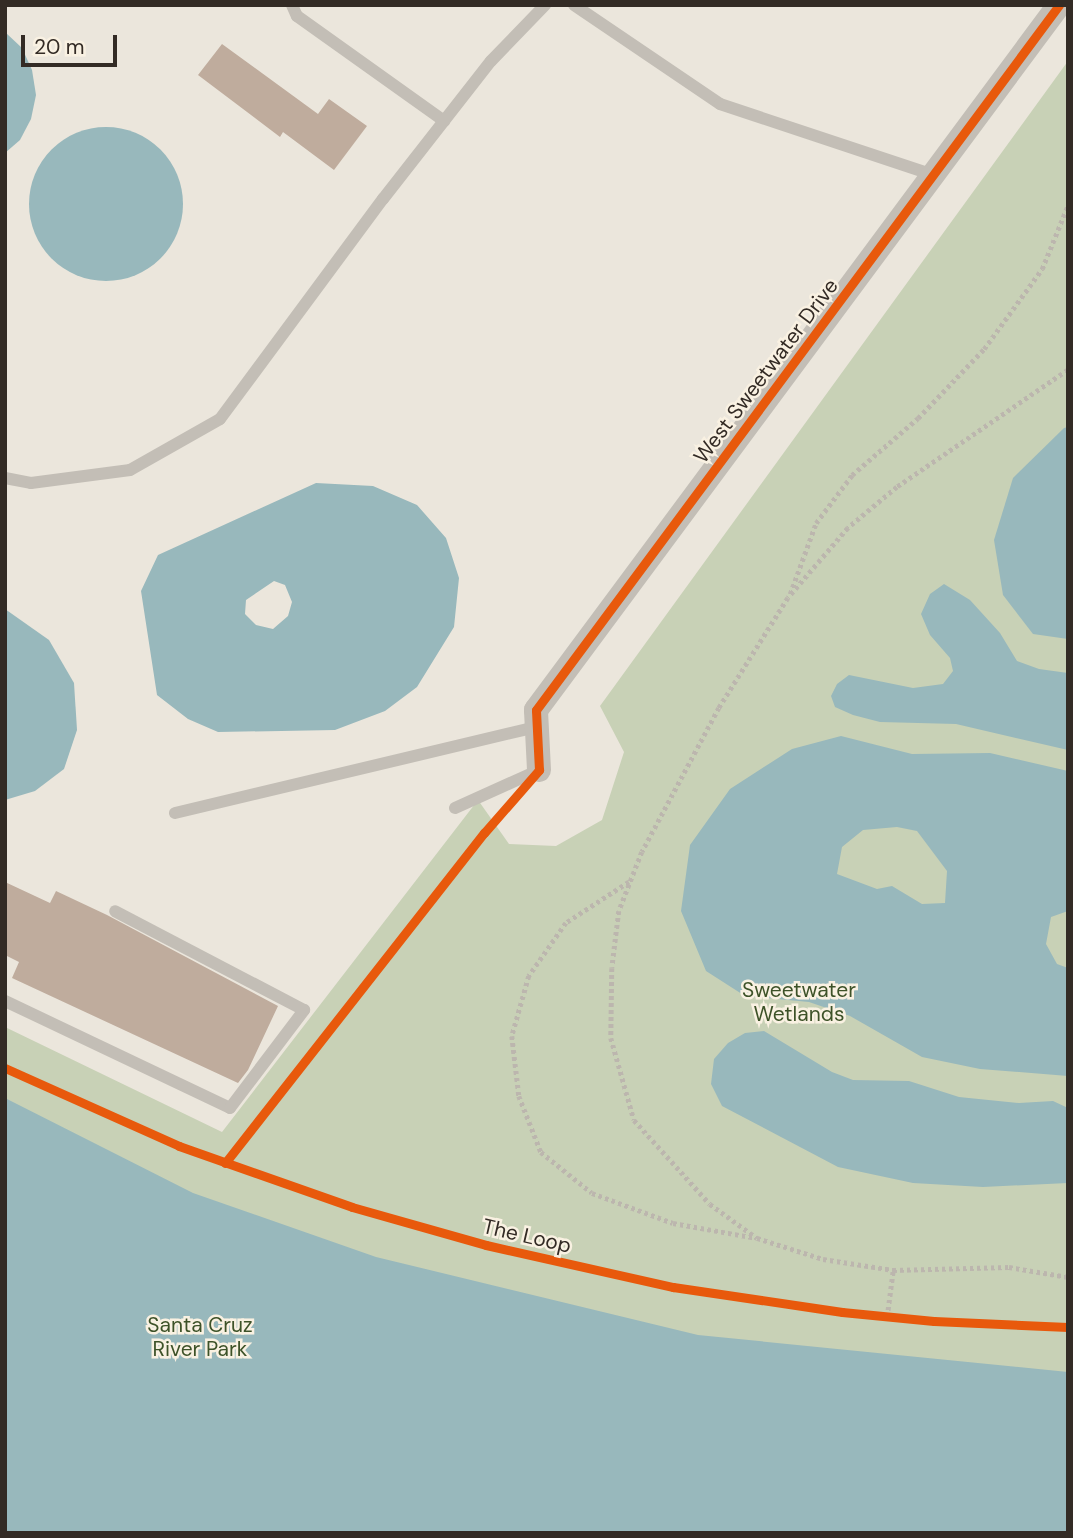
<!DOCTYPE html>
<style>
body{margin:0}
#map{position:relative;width:1073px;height:1538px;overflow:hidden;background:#ebe6dc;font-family:"DM Sans",sans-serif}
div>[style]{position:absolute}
.green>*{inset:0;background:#c8d1b6}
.water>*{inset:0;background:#98b8bc}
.round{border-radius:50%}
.building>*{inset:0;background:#bfac9d}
.path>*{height:4.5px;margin-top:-2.25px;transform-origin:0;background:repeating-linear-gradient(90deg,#bcb6ae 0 3.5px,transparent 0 7px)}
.service>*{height:12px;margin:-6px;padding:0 6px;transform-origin:6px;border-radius:6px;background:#c3beb6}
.minor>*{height:24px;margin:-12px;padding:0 12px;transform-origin:12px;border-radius:12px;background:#c3beb6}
.cycleway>*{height:9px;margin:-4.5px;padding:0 4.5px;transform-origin:4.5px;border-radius:4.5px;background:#e8590c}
span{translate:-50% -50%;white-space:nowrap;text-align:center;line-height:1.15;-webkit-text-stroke:5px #f9f1e2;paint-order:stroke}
.street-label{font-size:21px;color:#332b25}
.park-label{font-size:21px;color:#3d5228}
.frame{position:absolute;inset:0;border:7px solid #332b25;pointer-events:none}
.scale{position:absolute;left:21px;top:35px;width:96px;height:32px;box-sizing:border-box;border:4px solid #332b25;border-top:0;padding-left:9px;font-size:21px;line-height:24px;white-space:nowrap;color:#332b25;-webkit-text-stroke:5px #f9f1e2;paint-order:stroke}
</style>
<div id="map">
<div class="green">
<i style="clip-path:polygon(1068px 61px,1068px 1533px,5px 1533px,5px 1027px,222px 1132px,478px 800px,509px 844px,556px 846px,602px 820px,624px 752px,600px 706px)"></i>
</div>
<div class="water">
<i style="clip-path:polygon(5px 32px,22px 48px,32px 70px,36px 95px,31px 119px,20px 140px,5px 153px)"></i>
<i class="round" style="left:29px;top:127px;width:154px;height:154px"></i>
<i style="clip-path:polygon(1068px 427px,1068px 639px,1033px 634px,1003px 595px,994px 540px,1013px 478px,1064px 428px)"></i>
<i style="clip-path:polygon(evenodd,316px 483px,373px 486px,417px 505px,446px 538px,459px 578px,454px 627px,417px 687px,385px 711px,335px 730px,218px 732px,188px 719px,157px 695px,141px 591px,158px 555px,316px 483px,274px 581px,285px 585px,292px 602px,288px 616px,273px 629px,256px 625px,245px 614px,246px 600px,274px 581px)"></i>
<i style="clip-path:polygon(944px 584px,970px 600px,1000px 633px,1017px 661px,1039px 669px,1068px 673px,1068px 750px,956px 724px,880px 722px,853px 715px,835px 707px,831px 696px,837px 684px,849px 675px,913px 688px,943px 684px,953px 671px,950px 658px,930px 635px,921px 614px,930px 594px)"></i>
<i style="clip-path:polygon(5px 609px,49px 640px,74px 683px,77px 730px,64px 769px,35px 791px,5px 800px)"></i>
<i style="clip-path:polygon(evenodd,841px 736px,912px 754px,990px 753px,1068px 771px,1068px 911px,1051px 917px,1046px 944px,1057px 964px,1068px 968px,1068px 1076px,980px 1069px,922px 1057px,850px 1016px,809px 1002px,745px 996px,706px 971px,681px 911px,690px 845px,730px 789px,792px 749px,841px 736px,897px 827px,917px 831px,947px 871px,945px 903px,922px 904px,892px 886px,877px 889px,837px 874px,842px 847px,863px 830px,897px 827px)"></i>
<i style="clip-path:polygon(764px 1031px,832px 1072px,853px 1080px,909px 1081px,959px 1097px,1019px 1103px,1053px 1101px,1068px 1108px,1068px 1183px,983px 1187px,913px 1183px,838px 1167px,722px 1106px,711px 1084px,714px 1059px,728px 1043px,745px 1033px)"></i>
<i style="clip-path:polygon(5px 1098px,193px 1193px,376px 1257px,698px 1335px,1068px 1372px,1068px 1533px,5px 1533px)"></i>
</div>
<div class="building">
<i style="clip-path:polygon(222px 44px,318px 114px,329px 99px,367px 126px,334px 170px,283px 132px,280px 137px,198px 75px)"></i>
<i style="clip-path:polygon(5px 882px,50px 903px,56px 891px,107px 915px,278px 1006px,248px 1070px,238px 1083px,12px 978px,19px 962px,5px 955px)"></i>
</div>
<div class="path">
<i style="left:1068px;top:370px;width:207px;rotate:145.6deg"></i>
<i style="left:897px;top:487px;width:64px;rotate:140.1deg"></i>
<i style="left:848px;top:528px;width:92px;rotate:130.6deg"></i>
<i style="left:788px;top:598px;width:130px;rotate:122.1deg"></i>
<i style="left:719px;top:708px;width:163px;rotate:118.1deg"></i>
<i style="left:642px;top:852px;width:63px;rotate:111.3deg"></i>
<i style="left:619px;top:911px;width:57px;rotate:97deg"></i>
<i style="left:612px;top:968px;width:70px;rotate:90.8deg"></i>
<i style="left:611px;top:1038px;width:85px;rotate:74.3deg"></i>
<i style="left:634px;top:1120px;width:113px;rotate:47.9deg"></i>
<i style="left:710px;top:1204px;width:58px;rotate:35.9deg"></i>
<i style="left:757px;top:1238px;width:69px;rotate:17.7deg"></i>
<i style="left:823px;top:1259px;width:71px;rotate:8.9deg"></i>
<i style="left:893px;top:1270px;width:116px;rotate:-1.5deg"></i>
<i style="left:1009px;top:1267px;width:60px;rotate:9.6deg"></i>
<i style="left:790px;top:594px;width:76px;rotate:-69.9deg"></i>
<i style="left:816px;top:523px;width:60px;rotate:-53.1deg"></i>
<i style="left:852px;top:475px;width:87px;rotate:-40.8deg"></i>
<i style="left:918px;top:418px;width:95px;rotate:-46.3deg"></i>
<i style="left:984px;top:349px;width:99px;rotate:-54.1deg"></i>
<i style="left:1042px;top:269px;width:69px;rotate:-67.9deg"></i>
<i style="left:629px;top:882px;width:75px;rotate:146.9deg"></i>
<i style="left:566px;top:923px;width:65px;rotate:124.9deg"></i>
<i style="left:529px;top:976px;width:62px;rotate:105.8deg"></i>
<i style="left:512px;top:1036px;width:60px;rotate:83.3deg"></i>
<i style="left:519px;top:1096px;width:60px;rotate:68.6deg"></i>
<i style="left:541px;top:1152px;width:65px;rotate:38.8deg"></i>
<i style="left:592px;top:1193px;width:86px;rotate:20.3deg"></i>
<i style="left:673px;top:1223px;width:84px;rotate:10.2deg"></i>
<i style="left:887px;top:1317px;width:47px;rotate:-82.7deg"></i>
</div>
<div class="service">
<i style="left:292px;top:5px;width:12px;rotate:66deg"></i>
<i style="left:297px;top:16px;width:181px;rotate:35.5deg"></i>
<i style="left:574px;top:5px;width:176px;rotate:34.1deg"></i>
<i style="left:720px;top:104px;width:225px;rotate:18.4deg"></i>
<i style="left:5px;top:478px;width:26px;rotate:11deg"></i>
<i style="left:31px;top:483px;width:100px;rotate:-7.5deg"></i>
<i style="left:130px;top:470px;width:103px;rotate:-29.5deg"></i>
<i style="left:220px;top:419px;width:274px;rotate:-53.5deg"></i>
<i style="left:383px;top:199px;width:175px;rotate:-52deg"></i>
<i style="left:491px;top:61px;width:78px;rotate:-46deg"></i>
<i style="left:455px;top:808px;width:92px;rotate:-24.3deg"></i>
<i style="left:175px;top:813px;width:372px;rotate:-13.4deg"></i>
<i style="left:5px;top:1001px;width:249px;rotate:25.4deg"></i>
<i style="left:230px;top:1108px;width:123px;rotate:-52.9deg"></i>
<i style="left:304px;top:1010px;width:213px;rotate:-152.4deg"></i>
</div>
<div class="minor">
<i style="left:539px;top:770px;width:60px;rotate:-92.9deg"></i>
<i style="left:536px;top:710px;width:878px;rotate:-53.43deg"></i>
</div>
<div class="cycleway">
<i style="left:5px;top:1068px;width:191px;rotate:24.1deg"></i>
<i style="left:179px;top:1146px;width:183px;rotate:19.4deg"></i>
<i style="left:352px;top:1207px;width:139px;rotate:15.8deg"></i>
<i style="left:486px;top:1245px;width:192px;rotate:12.7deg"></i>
<i style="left:673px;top:1287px;width:171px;rotate:8.4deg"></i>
<i style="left:842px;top:1312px;width:92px;rotate:5.6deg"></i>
<i style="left:934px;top:1321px;width:134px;rotate:2.6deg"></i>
<i style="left:225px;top:1163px;width:420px;rotate:-51.9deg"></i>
<i style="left:484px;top:833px;width:84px;rotate:-48.9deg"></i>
<i style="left:539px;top:770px;width:60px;rotate:-92.9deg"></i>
<i style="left:536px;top:710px;width:878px;rotate:-53.43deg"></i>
</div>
<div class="street-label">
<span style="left:766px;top:371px;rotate:-53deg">West Sweetwater Drive</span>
<span style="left:527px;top:1236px;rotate:13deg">The Loop</span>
</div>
<div class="park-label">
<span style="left:799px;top:1002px">Sweetwater<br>Wetlands</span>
<span style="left:200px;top:1337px">Santa Cruz<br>River Park</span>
</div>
<div class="frame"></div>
<div class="scale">20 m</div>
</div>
